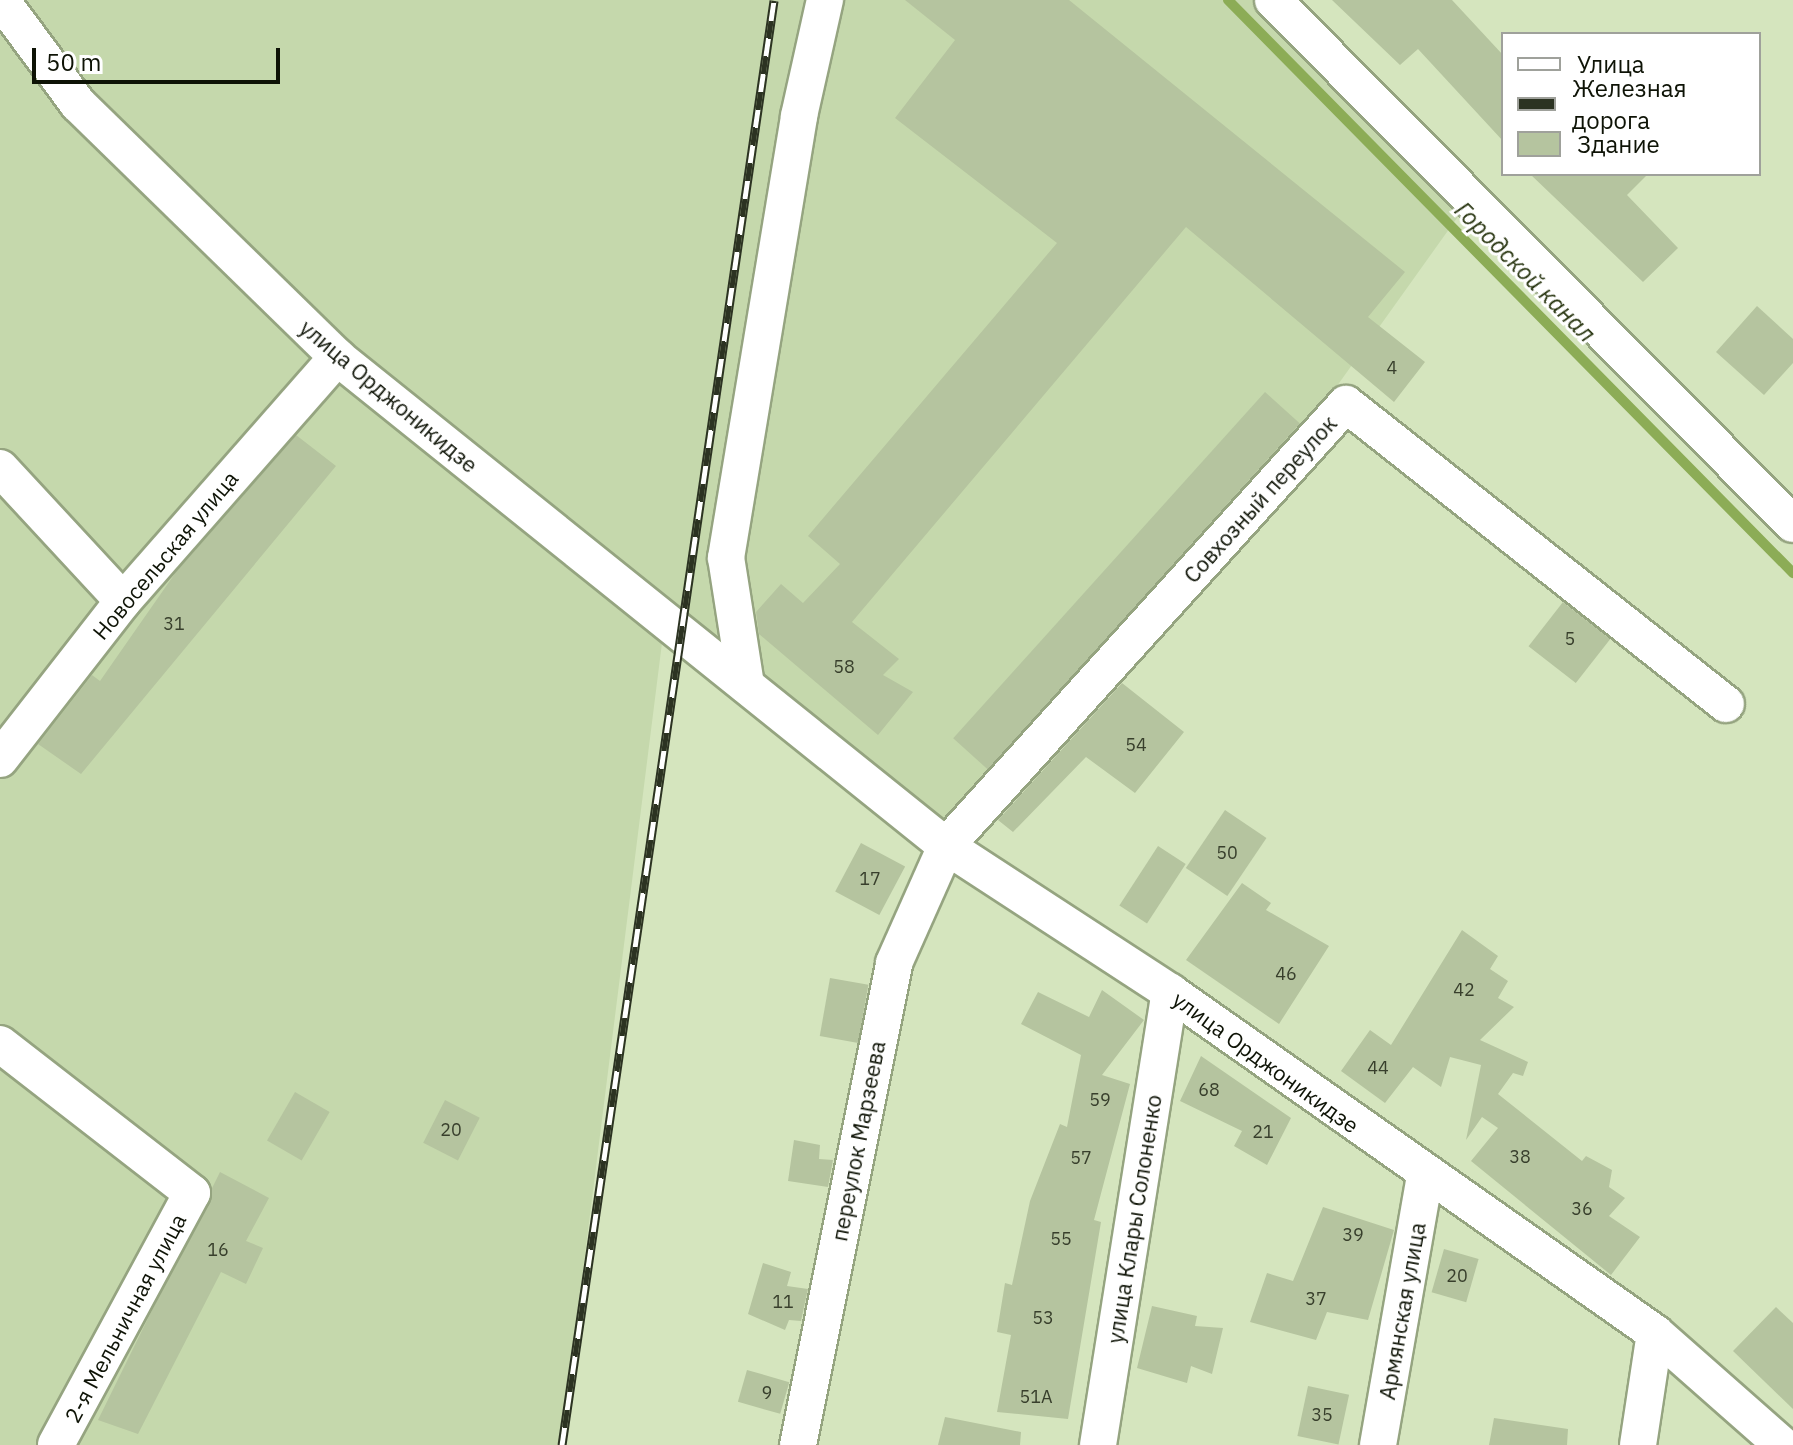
<!DOCTYPE html>
<meta charset="utf-8">
<style>
body{margin:0}
#map{position:relative;width:1793px;height:1445px;overflow:hidden;background:#d5e5be;font-family:"IBM Plex Sans",sans-serif}
div>[style]{position:absolute}
.built>*{inset:0;background:#c5d8ac}
.stream>*{height:10px;margin:-5px;padding:0 5px;transform-origin:5px;border-radius:5px;background:#8cac56}
.building>*{inset:0;background:#b5c49f;transform-origin:0 0}
.roads{filter:drop-shadow(2px 0 #95a480) drop-shadow(-2px 0 #95a480) drop-shadow(0 2px #95a480) drop-shadow(0 -2px #95a480)}
.minor>*{height:36px;margin:-18px;padding:0 18px;transform-origin:18px;border-radius:18px;background:#fff}
.rail>*{height:9px;margin-top:-4.5px;transform-origin:0;background:repeating-linear-gradient(90deg,#fff 0 18px,#2c3322 0 36px);box-sizing:border-box;border-block:2px solid #2c3322}
span{translate:-50% -50%;white-space:nowrap;text-align:center;line-height:1.15;-webkit-text-stroke:6px #fff;paint-order:stroke}
.number-label{font-size:18px;color:#383f2c}
.number-label span{-webkit-text-stroke-width:0}
.street-label{font-size:22px;color:#0e1306}
.water-label{font-size:24px;color:#26330e;font-style:italic}
.legend{position:absolute;left:1501px;top:32px;width:260px;height:144px;box-sizing:border-box;background:#fff;border:2px solid #9fa19b;margin:0;padding:10px 14px;list-style:none;font-size:24px;color:#0e1306}
.legend li{display:flex;align-items:center;gap:16px;height:40px}
.legend b{width:40px;border:2px solid #9fa19b}
.scale{position:absolute;left:32px;top:48px;width:248px;height:36px;box-sizing:border-box;border:4px solid #0e1306;border-top:0;padding-left:10px;font-size:24px;line-height:28px;white-space:nowrap;color:#0e1306;-webkit-text-stroke:6px #fff;paint-order:stroke}
</style>
<div id="map">
<div class="built">
<i style="clip-path:polygon(0 0,1268px 0,1467px 204px,1237px 526px,946px 846px,663px 635px,561px 1445px,0 1445px)"></i>
</div>
<div class="stream">
<i style="left:1228px;top:0;width:805px;rotate:45.4deg"></i>
</div>
<div class="building">
<i style="clip-path:polygon(905px 0,1069px 0,1405px 272px,1368px 317px,1425px 362px,1394px 402px,1186px 227px,852px 622px,899px 659px,883px 675px,913px 692px,878px 735px,759px 634px,756px 612px,781px 584px,803px 603px,840px 564px,808px 536px,1057px 243px,895px 118px,955px 40px)"></i>
<i style="clip-path:polygon(1332px 0,1452px 0,1503px 55px,1503px 141px,1418px 49px,1400px 65px)"></i>
<i style="clip-path:polygon(1530px 174px,1648px 174px,1627px 195px,1678px 248px,1643px 282px)"></i>
<i style="clip-path:polygon(1757px 306px,1793px 339px,1793px 363px,1764px 395px,1716px 352px)"></i>
<i style="left:1265px;top:392px;width:47px;height:466px;rotate:42deg"></i>
<i style="clip-path:polygon(296px 435px,336px 466px,81px 774px,38px 744px,92px 675px,100px 681px,176px 572px)"></i>
<i style="left:1563px;top:602px;width:60px;height:56px;rotate:38deg"></i>
<i style="clip-path:polygon(1122px 683px,1184px 732px,1135px 793px,1086px 757px,1013px 832px,998px 820px)"></i>
<i style="left:1225px;top:810px;width:50px;height:70px;rotate:34deg"></i>
<i style="left:861px;top:843px;width:50px;height:55px;rotate:28deg"></i>
<i style="left:1158px;top:846px;width:33px;height:71px;rotate:33deg"></i>
<i style="clip-path:polygon(1242px 883px,1271px 903px,1266px 910px,1329px 946px,1279px 1024px,1186px 960px)"></i>
<i style="clip-path:polygon(1462px 930px,1498px 956px,1490px 969px,1508px 981px,1498px 998px,1514px 1007px,1480px 1040px,1528px 1062px,1523px 1076px,1513px 1073px,1498px 1094px,1582px 1161px,1586px 1156px,1612px 1170px,1609px 1187px,1625px 1198px,1609px 1216px,1640px 1237px,1611px 1275px,1471px 1161px,1498px 1128px,1482px 1117px,1466px 1140px,1481px 1065px,1450px 1057px,1441px 1087px,1413px 1067px,1385px 1103px,1341px 1071px,1370px 1030px,1391px 1045px)"></i>
<i style="left:830px;top:978px;width:39px;height:59px;rotate:10deg"></i>
<i style="clip-path:polygon(1102px 990px,1144px 1020px,1102px 1075px,1130px 1084px,1094px 1220px,1101px 1222px,1068px 1419px,997px 1412px,1011px 1335px,997px 1332px,1005px 1283px,1012px 1285px,1030px 1201px,1060px 1124px,1067px 1127px,1081px 1055px,1021px 1024px,1038px 992px,1089px 1017px)"></i>
<i style="clip-path:polygon(1201px 1056px,1291px 1118px,1267px 1165px,1234px 1146px,1242px 1131px,1180px 1101px)"></i>
<i style="left:295px;top:1092px;width:40px;height:56px;rotate:30deg"></i>
<i style="left:445px;top:1100px;width:39px;height:48px;rotate:27deg"></i>
<i style="clip-path:polygon(794px 1140px,820px 1145px,819px 1159px,833px 1160px,828px 1187px,788px 1181px)"></i>
<i style="clip-path:polygon(220px 1172px,269px 1198px,246px 1241px,263px 1248px,246px 1284px,221px 1272px,138px 1434px,98px 1420px)"></i>
<i style="clip-path:polygon(1323px 1207px,1394px 1230px,1368px 1320px,1327px 1312px,1316px 1340px,1250px 1322px,1267px 1273px,1293px 1281px)"></i>
<i style="left:1444px;top:1249px;width:36px;height:45px;rotate:16deg"></i>
<i style="clip-path:polygon(763px 1263px,791px 1272px,787px 1286px,808px 1289px,801px 1321px,789px 1320px,785px 1330px,748px 1314px)"></i>
<i style="clip-path:polygon(1152px 1306px,1197px 1316px,1195px 1326px,1223px 1328px,1212px 1374px,1191px 1366px,1187px 1383px,1137px 1368px)"></i>
<i style="clip-path:polygon(1776px 1307px,1793px 1323px,1793px 1409px,1733px 1351px)"></i>
<i style="left:747px;top:1370px;width:44px;height:33px;rotate:16deg"></i>
<i style="left:1308px;top:1386px;width:42px;height:51px;rotate:12deg"></i>
<i style="clip-path:polygon(945px 1417px,1021px 1432px,1020px 1445px,938px 1445px)"></i>
<i style="clip-path:polygon(1494px 1418px,1568px 1429px,1567px 1445px,1489px 1445px)"></i>
</div>
<div class="roads">
<div class="minor">
<i style="left:1px;top:0;width:129px;rotate:53.5deg"></i>
<i style="left:78px;top:104px;width:362px;rotate:44.3deg"></i>
<i style="left:337px;top:357px;width:781px;rotate:38.76deg"></i>
<i style="left:946px;top:846px;width:267px;rotate:33.1deg"></i>
<i style="left:1170px;top:992px;width:593px;rotate:35.11deg"></i>
<i style="left:1655px;top:1333px;width:169px;rotate:41.4deg"></i>
<i style="left:1273px;top:0;width:738px;rotate:45.22deg"></i>
<i style="left:0;top:468px;width:181px;rotate:47.2deg"></i>
<i style="left:746px;top:685px;width:129px;rotate:-98.9deg"></i>
<i style="left:726px;top:558px;width:448px;rotate:-80.6deg"></i>
<i style="left:799px;top:116px;width:119px;rotate:-77.4deg"></i>
<i style="left:0;top:759px;width:200px;rotate:-52.1deg"></i>
<i style="left:123px;top:601px;width:325px;rotate:-48.7deg"></i>
<i style="left:0;top:1044px;width:243px;rotate:37.8deg"></i>
<i style="left:192px;top:1193px;width:286px;rotate:118.4deg"></i>
<i style="left:798px;top:1445px;width:491px;rotate:-78.7deg"></i>
<i style="left:894px;top:963px;width:128px;rotate:-66deg"></i>
<i style="left:946px;top:846px;width:596px;rotate:-47.86deg"></i>
<i style="left:1346px;top:404px;width:484px;rotate:38.3deg"></i>
<i style="left:1098px;top:1445px;width:459px;rotate:-81deg"></i>
<i style="left:1378px;top:1445px;width:272px;rotate:-80.1deg"></i>
<i style="left:1638px;top:1445px;width:113px;rotate:-81.4deg"></i>
</div>
</div>
<div class="rail">
<i style="left:562px;top:1445px;width:1460px;rotate:-81.65deg"></i>
</div>
<div class="number-label">
<span style="left:1392px;top:368px">4</span>
<span style="left:174px;top:624px">31</span>
<span style="left:1570px;top:639px">5</span>
<span style="left:844px;top:667px">58</span>
<span style="left:1136px;top:745px">54</span>
<span style="left:1227px;top:853px">50</span>
<span style="left:870px;top:879px">17</span>
<span style="left:1286px;top:974px">46</span>
<span style="left:1464px;top:990px">42</span>
<span style="left:1378px;top:1068px">44</span>
<span style="left:1209px;top:1090px">68</span>
<span style="left:1100px;top:1100px">59</span>
<span style="left:451px;top:1130px">20</span>
<span style="left:1263px;top:1132px">21</span>
<span style="left:1520px;top:1157px">38</span>
<span style="left:1081px;top:1158px">57</span>
<span style="left:1582px;top:1209px">36</span>
<span style="left:1353px;top:1235px">39</span>
<span style="left:1061px;top:1239px">55</span>
<span style="left:218px;top:1250px">16</span>
<span style="left:1457px;top:1276px">20</span>
<span style="left:1316px;top:1299px">37</span>
<span style="left:783px;top:1302px">11</span>
<span style="left:1043px;top:1318px">53</span>
<span style="left:767px;top:1393px">9</span>
<span style="left:1036px;top:1397px">51А</span>
<span style="left:1322px;top:1415px">35</span>
</div>
<div class="street-label">
<span style="left:389px;top:396px;rotate:40deg">улица Орджоникидзе</span>
<span style="left:1260px;top:499px;rotate:-48deg">Совхозный переулок</span>
<span style="left:165px;top:555px;rotate:-50deg">Новосельская улица</span>
<span style="left:1266px;top:1062px;rotate:36deg">улица Орджоникидзе</span>
<span style="left:858px;top:1141px;rotate:-79deg">переулок Марзеева</span>
<span style="left:1134px;top:1219px;rotate:-81deg">улица Клары Солоненко</span>
<span style="left:1402px;top:1311px;rotate:-80deg">Армянская улица</span>
<span style="left:125px;top:1318px;rotate:-62deg">2-я Мельничная улица</span>
</div>
<div class="water-label">
<span style="left:1525px;top:272px;rotate:45deg">Городской канал</span>
</div>
<ul class="legend">
<li><b style="height:10px;background:#fff"></b>Улица</li>
<li><b style="height:10px;background:#2c3322"></b>Железная дорога</li>
<li><b style="height:22px;background:#b5c49f"></b>Здание</li>
</ul>
<div class="scale">50 m</div>
</div>
